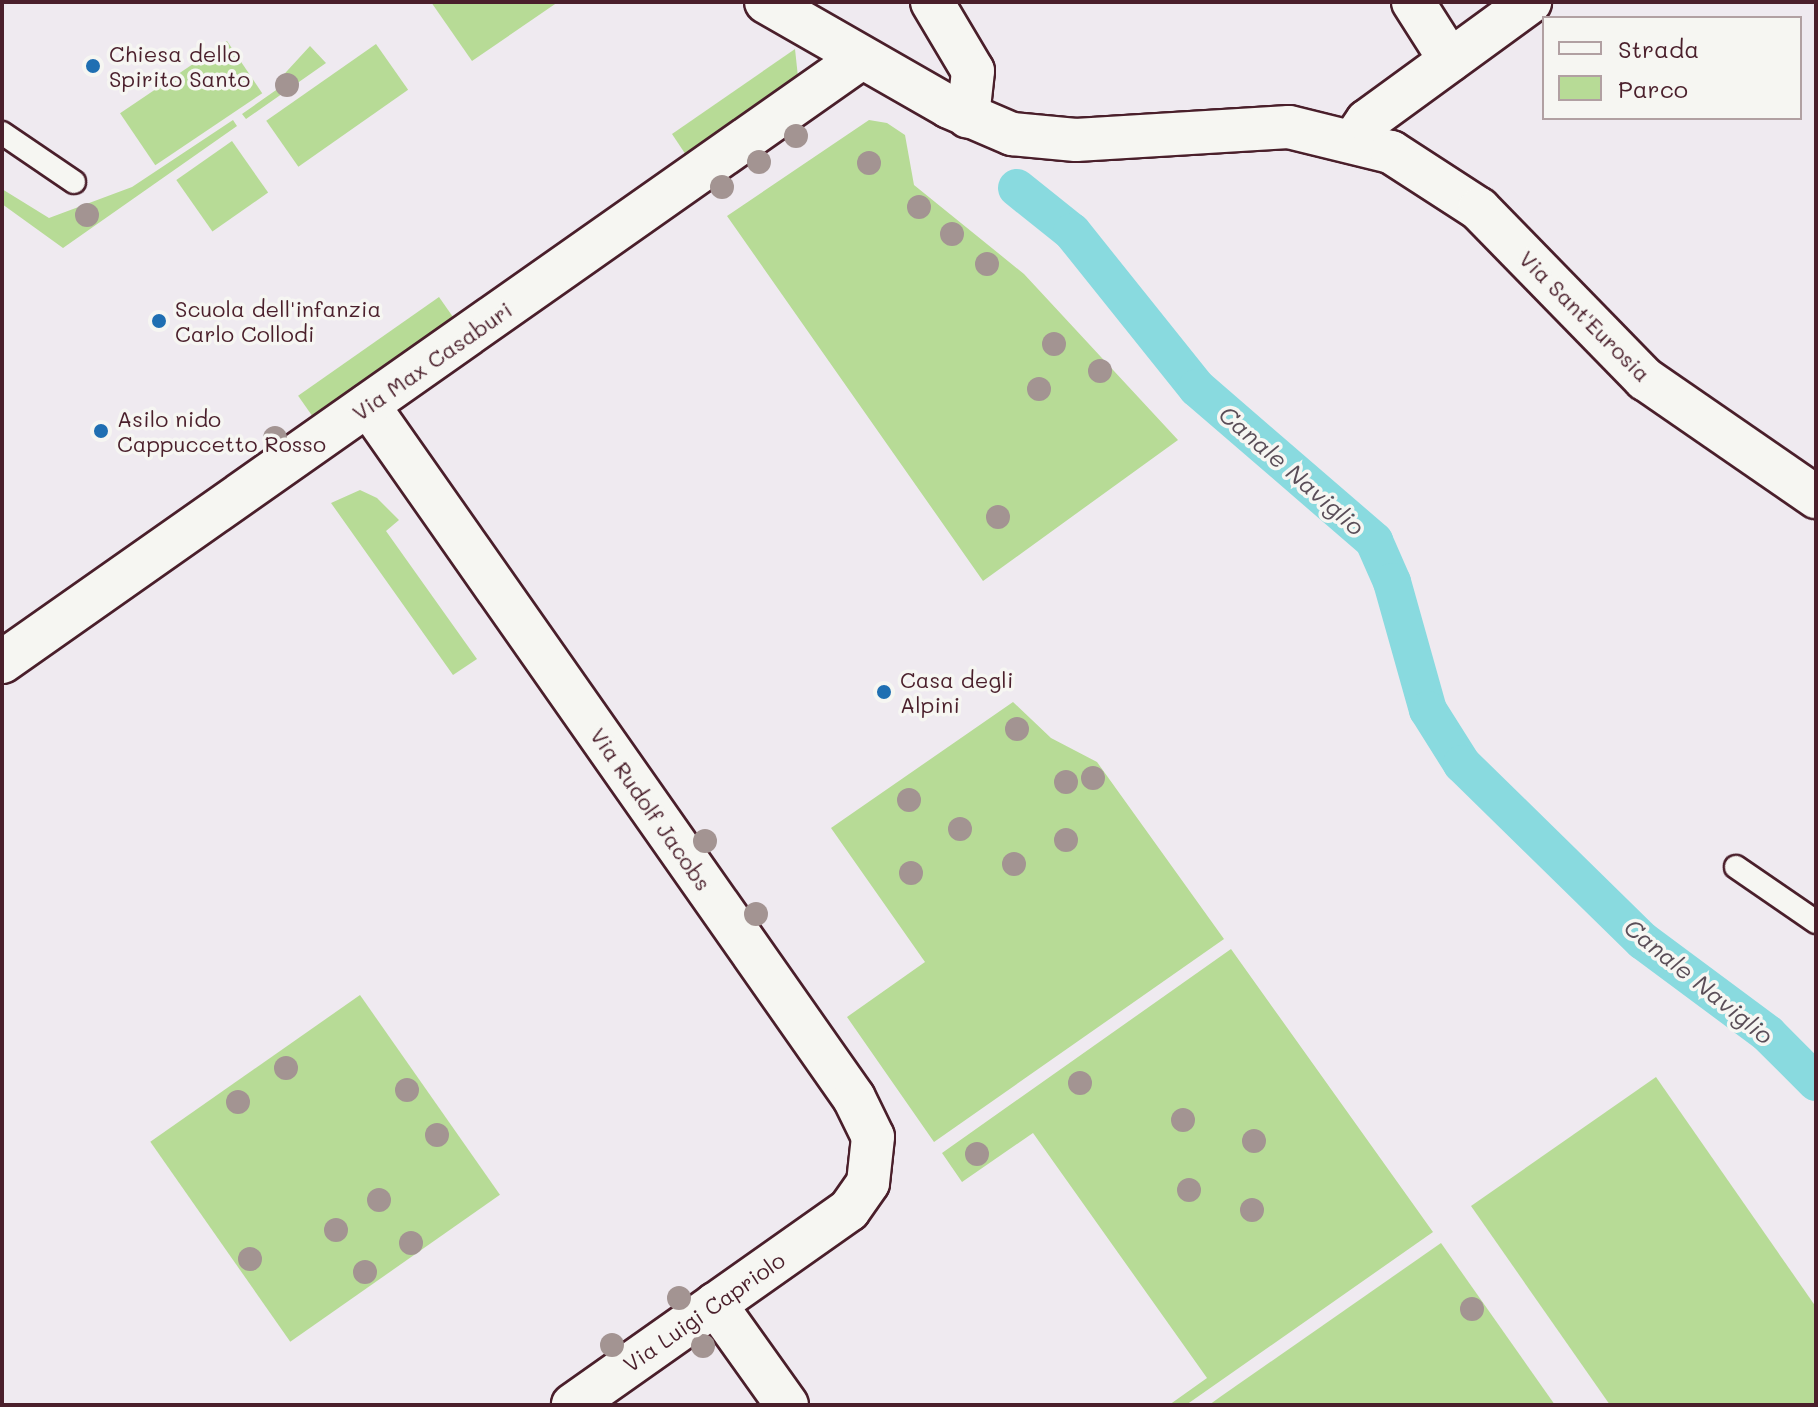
<!DOCTYPE html>
<style>
body{margin:0}
#map{position:relative;width:1818px;height:1407px;overflow:hidden;background:#efeaf0;font-family:Mali,sans-serif}
div>[style]{position:absolute}
.green>*{inset:0;background:#b7db96;transform-origin:0 0}
.canal>*{height:38px;margin:-19px;padding:0 19px;transform-origin:19px;border-radius:19px;background:#89dadf}
.roads{filter:drop-shadow(2px 0 #4a1f2b) drop-shadow(-2px 0 #4a1f2b) drop-shadow(0 2px #4a1f2b) drop-shadow(0 -2px #4a1f2b)}
.service>*{height:22px;margin:-11px;padding:0 11px;transform-origin:11px;border-radius:11px;background:#f6f6f2}
.minor>*{height:42px;margin:-21px;padding:0 21px;transform-origin:21px;border-radius:21px;background:#f6f6f2}
.trees>*{width:24px;height:24px;margin:-12px;border-radius:50%;background:#a39492}
.dots>*{width:22px;height:22px;translate:-50% -50%;box-sizing:border-box;border:4px solid #f6f6f2;border-radius:50%}
span{translate:-50% -50%;white-space:nowrap;text-align:center;line-height:1.15;-webkit-text-stroke:7px #f6f6f2;paint-order:stroke}
.poi-label{font-size:22px;color:#4a1f2b}
.left{translate:0 -50%;text-align:left}
.street-label{font-size:22px;color:#4a1f2b}
.water-label{font-size:24px;color:#5a4e58;font-style:italic}
.frame{position:absolute;inset:0;border:4px solid #4a1f2b;pointer-events:none}
.legend{position:absolute;left:1542px;top:16px;width:260px;height:104px;box-sizing:border-box;background:#f6f6f2;border:2px solid #b1a0a2;margin:0;padding:10px 14px;list-style:none;font-size:24px;color:#4a1f2b}
.legend li{display:flex;align-items:center;gap:16px;height:40px}
.legend b{width:40px;border:2px solid #b1a0a2}
</style>
<div id="map">
<div class="green">
<i style="clip-path:polygon(431px 2px,558px 2px,472px 61px)"></i>
<i style="left:227px;top:41px;width:63px;height:129px;rotate:56deg"></i>
<i style="left:376px;top:44px;width:56px;height:134px;rotate:55deg"></i>
<i style="clip-path:polygon(310px 46px,326px 63px,246px 119px,242px 114px,279px 88px,276px 83px)"></i>
<i style="clip-path:polygon(795px 49px,798px 77px,688px 158px,672px 134px)"></i>
<i style="clip-path:polygon(233px 120px,237px 126px,63px 248px,2px 204px,2px 189px,49px 218px,132px 187px)"></i>
<i style="clip-path:polygon(869px 120px,887px 123px,905px 135px,914px 185px,1024px 274px,1178px 440px,983px 581px,727px 216px)"></i>
<i style="left:232px;top:141px;width:63px;height:68px;rotate:55deg"></i>
<i style="left:439px;top:297px;width:29px;height:172px;rotate:55deg"></i>
<i style="clip-path:polygon(360px 490px,377px 498px,399px 520px,386px 531px,477px 659px,453px 675px,331px 503px)"></i>
<i style="clip-path:polygon(1013px 702px,1051px 738px,1097px 762px,1224px 939px,934px 1142px,847px 1017px,925px 962px,831px 828px)"></i>
<i style="clip-path:polygon(1231px 949px,1433px 1232px,1186px 1405px,1169px 1405px,1207px 1378px,1033px 1133px,962px 1182px,942px 1153px)"></i>
<i style="left:360px;top:995px;width:244px;height:256px;rotate:55deg"></i>
<i style="clip-path:polygon(1656px 1077px,1816px 1307px,1816px 1405px,1610px 1405px,1471px 1206px)"></i>
<i style="clip-path:polygon(1441px 1243px,1555px 1405px,1209px 1405px,1220px 1397px)"></i>
</div>
<div class="canal">
<i style="left:1017px;top:188px;width:70px;rotate:38.7deg"></i>
<i style="left:1072px;top:232px;width:200px;rotate:51.3deg"></i>
<i style="left:1197px;top:388px;width:234px;rotate:40.8deg"></i>
<i style="left:1374px;top:541px;width:45px;rotate:66.3deg"></i>
<i style="left:1392px;top:582px;width:133px;rotate:74.3deg"></i>
<i style="left:1428px;top:710px;width:64px;rotate:57.8deg"></i>
<i style="left:1462px;top:764px;width:253px;rotate:44.4deg"></i>
<i style="left:1643px;top:941px;width:156px;rotate:36.6deg"></i>
<i style="left:1768px;top:1034px;width:68px;rotate:45deg"></i>
</div>
<div class="roads">
<div class="service">
<i style="left:2px;top:133px;width:87px;rotate:34.2deg"></i>
<i style="left:1736px;top:867px;width:97px;rotate:34.5deg"></i>
</div>
<div class="minor">
<i style="left:766px;top:2px;width:211px;rotate:29.8deg"></i>
<i style="left:949px;top:107px;width:69px;rotate:23.2deg"></i>
<i style="left:1012px;top:134px;width:64px;rotate:5.4deg"></i>
<i style="left:1076px;top:140px;width:213px;rotate:-3.5deg"></i>
<i style="left:1289px;top:127px;width:105px;rotate:13.8deg"></i>
<i style="left:1391px;top:152px;width:105px;rotate:32.9deg"></i>
<i style="left:1479px;top:209px;width:238px;rotate:45.7deg"></i>
<i style="left:1645px;top:379px;width:208px;rotate:34.6deg"></i>
<i style="left:932px;top:2px;width:80px;rotate:59.3deg"></i>
<i style="left:973px;top:71px;width:46px;rotate:96.2deg"></i>
<i style="left:1413px;top:2px;width:69px;rotate:57.5deg"></i>
<i style="left:1354px;top:140px;width:23px;rotate:-56deg"></i>
<i style="left:1367px;top:121px;width:202px;rotate:-36.1deg"></i>
<i style="left:368px;top:405px;width:846px;rotate:54.96deg"></i>
<i style="left:854px;top:1098px;width:43px;rotate:64deg"></i>
<i style="left:873px;top:1137px;width:46px;rotate:96.2deg"></i>
<i style="left:868px;top:1183px;width:33px;rotate:125deg"></i>
<i style="left:849px;top:1210px;width:338px;rotate:144.8deg"></i>
<i style="left:2px;top:662px;width:1050px;rotate:-35.11deg"></i>
<i style="left:715px;top:1304px;width:124px;rotate:54.5deg"></i>
</div>
</div>
<div class="trees">
<i style="left:287px;top:85px"></i>
<i style="left:796px;top:136px"></i>
<i style="left:759px;top:162px"></i>
<i style="left:869px;top:163px"></i>
<i style="left:722px;top:187px"></i>
<i style="left:919px;top:207px"></i>
<i style="left:87px;top:215px"></i>
<i style="left:952px;top:234px"></i>
<i style="left:987px;top:264px"></i>
<i style="left:1054px;top:344px"></i>
<i style="left:1100px;top:371px"></i>
<i style="left:1039px;top:389px"></i>
<i style="left:275px;top:438px"></i>
<i style="left:998px;top:517px"></i>
<i style="left:1017px;top:729px"></i>
<i style="left:1093px;top:778px"></i>
<i style="left:1066px;top:782px"></i>
<i style="left:909px;top:800px"></i>
<i style="left:960px;top:829px"></i>
<i style="left:1066px;top:840px"></i>
<i style="left:705px;top:841px"></i>
<i style="left:1014px;top:864px"></i>
<i style="left:911px;top:873px"></i>
<i style="left:756px;top:914px"></i>
<i style="left:286px;top:1068px"></i>
<i style="left:1080px;top:1083px"></i>
<i style="left:407px;top:1090px"></i>
<i style="left:238px;top:1102px"></i>
<i style="left:1183px;top:1120px"></i>
<i style="left:437px;top:1135px"></i>
<i style="left:1254px;top:1141px"></i>
<i style="left:977px;top:1154px"></i>
<i style="left:1189px;top:1190px"></i>
<i style="left:379px;top:1200px"></i>
<i style="left:1252px;top:1210px"></i>
<i style="left:336px;top:1230px"></i>
<i style="left:411px;top:1243px"></i>
<i style="left:250px;top:1259px"></i>
<i style="left:365px;top:1272px"></i>
<i style="left:679px;top:1298px"></i>
<i style="left:1472px;top:1309px"></i>
<i style="left:612px;top:1345px"></i>
<i style="left:703px;top:1346px"></i>
</div>
<div class="dots">
<i style="left:93px;top:66px;background:#1f6fb2"></i>
<i style="left:159px;top:321px;background:#1f6fb2"></i>
<i style="left:101px;top:431px;background:#1f6fb2"></i>
<i style="left:884px;top:692px;background:#1f6fb2"></i>
</div>
<div class="poi-label">
<span class="left" style="left:109px;top:66px">Chiesa dello<br>Spirito Santo</span>
<span class="left" style="left:175px;top:321px">Scuola dell'infanzia<br>Carlo Collodi</span>
<span class="left" style="left:117px;top:431px">Asilo nido<br>Cappuccetto Rosso</span>
<span class="left" style="left:900px;top:692px">Casa degli<br>Alpini</span>
</div>
<div class="street-label">
<span style="left:1585px;top:316px;rotate:45deg">Via Sant'Eurosia</span>
<span style="left:432px;top:361px;rotate:-35deg">Via Max Casaburi</span>
<span style="left:651px;top:809px;rotate:55deg">Via Rudolf Jacobs</span>
<span style="left:704px;top:1312px;rotate:-35deg">Via Luigi Capriolo</span>
</div>
<div class="water-label">
<span style="left:1292px;top:470px;rotate:41deg">Canale Naviglio</span>
<span style="left:1699px;top:981px;rotate:39deg">Canale Naviglio</span>
</div>
<div class="frame"></div>
<ul class="legend">
<li><b style="height:10px;background:#f6f6f2"></b>Strada</li>
<li><b style="height:22px;background:#b7db96"></b>Parco</li>
</ul>
</div>
